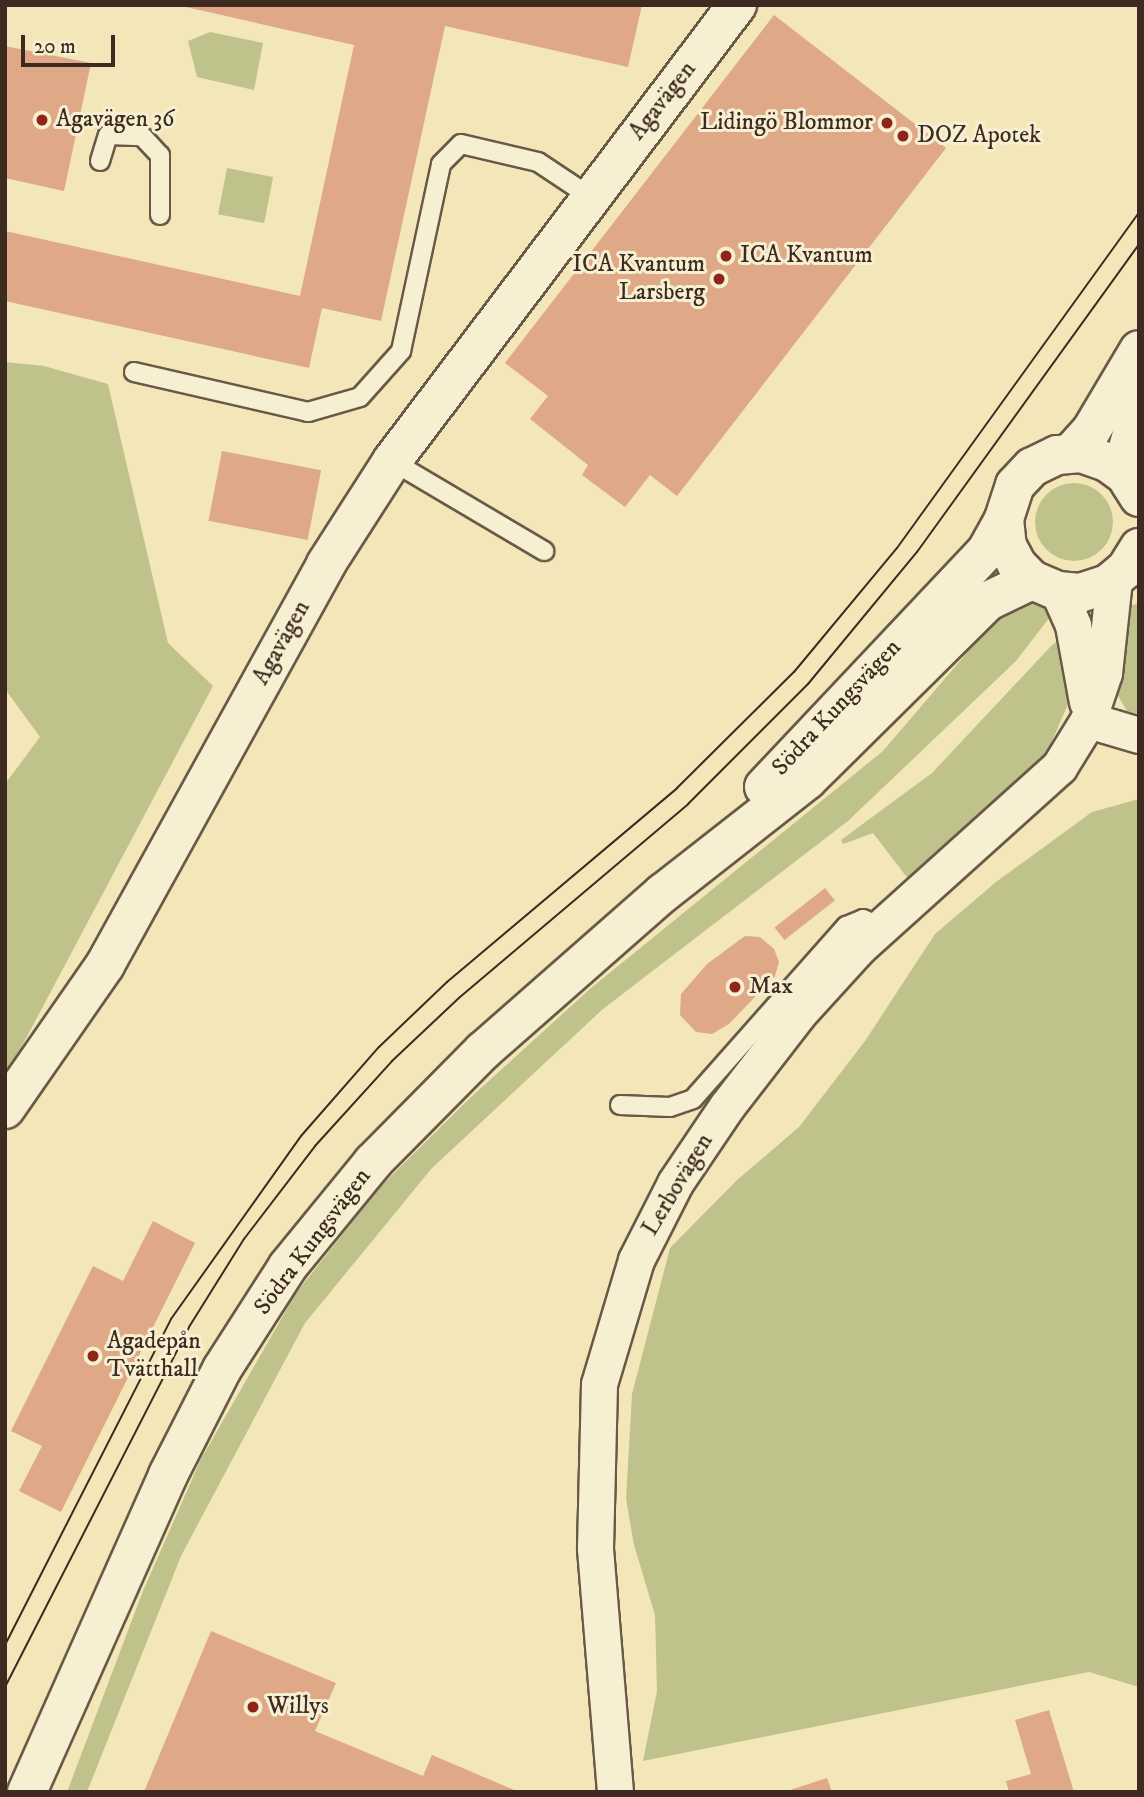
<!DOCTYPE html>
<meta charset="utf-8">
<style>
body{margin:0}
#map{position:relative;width:1144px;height:1797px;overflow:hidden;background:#f3e6b8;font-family:"IM FELL DW Pica",serif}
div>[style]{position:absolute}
.green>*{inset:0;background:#bfc38b;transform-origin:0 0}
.round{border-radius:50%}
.building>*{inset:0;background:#dfa886;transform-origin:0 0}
.roads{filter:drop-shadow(2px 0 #6a5947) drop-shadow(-2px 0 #6a5947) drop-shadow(0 2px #6a5947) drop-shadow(0 -2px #6a5947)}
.lane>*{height:18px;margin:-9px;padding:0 9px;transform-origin:9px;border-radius:9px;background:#f7efd1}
.street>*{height:35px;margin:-17.5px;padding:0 17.5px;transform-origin:17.5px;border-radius:17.5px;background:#f7efd1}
.secondary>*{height:38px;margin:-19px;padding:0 19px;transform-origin:19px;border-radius:19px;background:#f7efd1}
.tram>*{height:2px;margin:-1px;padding:0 1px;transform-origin:1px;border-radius:1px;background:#3d2a21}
.dots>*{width:19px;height:19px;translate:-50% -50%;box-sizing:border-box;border:4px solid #f7efd1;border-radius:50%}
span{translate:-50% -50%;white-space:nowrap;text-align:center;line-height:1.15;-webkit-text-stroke:6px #f7efd1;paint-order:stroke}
.street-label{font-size:24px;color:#3d2a21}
.poi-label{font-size:24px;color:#3d2a21}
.left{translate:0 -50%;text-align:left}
.right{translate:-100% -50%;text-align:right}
.frame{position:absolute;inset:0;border:7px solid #3d2a21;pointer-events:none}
.scale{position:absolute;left:21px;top:35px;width:94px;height:32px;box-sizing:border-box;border:4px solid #3d2a21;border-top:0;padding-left:9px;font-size:21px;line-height:24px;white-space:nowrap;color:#3d2a21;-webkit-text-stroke:5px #f7efd1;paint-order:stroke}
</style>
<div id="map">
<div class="green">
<i style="clip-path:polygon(210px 32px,263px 43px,254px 90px,197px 77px,188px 41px)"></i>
<i style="left:227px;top:168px;width:47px;height:47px;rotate:11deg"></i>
<i style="clip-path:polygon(5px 362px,44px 366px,108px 384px,168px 643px,213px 686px,5px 1078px,5px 784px,40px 737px,5px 689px)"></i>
<i class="round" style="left:1035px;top:483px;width:78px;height:78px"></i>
<i style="clip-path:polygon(1025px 602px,1045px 603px,1053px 613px,1016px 661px,848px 821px,603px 1009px,432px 1168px,305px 1323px,181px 1556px,87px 1792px,67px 1792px,143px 1591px,201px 1459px,296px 1293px,381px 1186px,470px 1098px,591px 988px,883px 751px,1001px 613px)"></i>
<i style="clip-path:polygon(1139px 603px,1139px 714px,1127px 711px,1117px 694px,1117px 639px,1126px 607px)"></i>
<i style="clip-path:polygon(1065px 636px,1072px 695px,1045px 757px,909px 880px,873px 833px,843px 844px,841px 840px,932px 773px,1052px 645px)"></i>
<i style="clip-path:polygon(1139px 799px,1139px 1687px,1089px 1672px,643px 1761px,657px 1691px,655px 1615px,634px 1545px,626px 1499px,632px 1394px,670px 1248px,737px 1180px,799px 1127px,865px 1041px,935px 934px,996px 882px,1092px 812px)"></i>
</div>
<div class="building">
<i style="clip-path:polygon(177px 5px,642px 5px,628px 67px,445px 26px,381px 321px,322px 308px,309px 368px,5px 301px,5px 231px,300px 296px,354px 45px)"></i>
<i style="clip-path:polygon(774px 15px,946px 148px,677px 496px,650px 475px,625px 507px,582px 475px,588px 465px,530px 419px,548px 396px,505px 363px)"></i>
<i style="clip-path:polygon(5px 46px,91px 63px,64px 191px,5px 178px)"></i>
<i style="left:222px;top:451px;width:101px;height:71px;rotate:11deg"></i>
<i style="left:825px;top:888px;width:16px;height:64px;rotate:52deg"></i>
<i style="clip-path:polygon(745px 936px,760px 937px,774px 949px,779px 962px,775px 976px,729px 1024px,712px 1034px,696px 1032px,680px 1015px,681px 994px,707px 964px)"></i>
<i style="clip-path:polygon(153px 1221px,195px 1243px,61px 1512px,19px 1491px,42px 1446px,11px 1431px,93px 1266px,123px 1281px)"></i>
<i style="clip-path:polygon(211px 1631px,336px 1683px,315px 1731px,423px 1776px,432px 1755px,519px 1792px,144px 1792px)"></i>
<i style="clip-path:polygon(1049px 1710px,1074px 1792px,1009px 1792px,1006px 1781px,1031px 1774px,1015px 1720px)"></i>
<i style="clip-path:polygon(827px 1778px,832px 1792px,787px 1792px,787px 1791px)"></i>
</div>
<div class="roads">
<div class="lane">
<i style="left:100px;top:161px;width:27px;rotate:-73deg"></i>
<i style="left:108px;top:135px;width:34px;rotate:2deg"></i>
<i style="left:142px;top:136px;width:26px;rotate:47deg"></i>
<i style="left:160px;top:155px;width:60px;rotate:90deg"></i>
<i style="left:134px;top:372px;width:179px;rotate:12.9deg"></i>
<i style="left:308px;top:412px;width:54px;rotate:-16.1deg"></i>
<i style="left:360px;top:397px;width:62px;rotate:-48.3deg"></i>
<i style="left:401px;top:351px;width:191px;rotate:-77.9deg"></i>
<i style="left:441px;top:164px;width:28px;rotate:-45deg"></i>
<i style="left:461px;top:144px;width:79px;rotate:13.2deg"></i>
<i style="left:538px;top:162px;width:61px;rotate:33.7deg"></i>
<i style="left:392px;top:461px;width:177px;rotate:30.6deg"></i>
<i style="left:620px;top:1105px;width:50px;rotate:2.3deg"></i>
<i style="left:670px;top:1107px;width:24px;rotate:-19deg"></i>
<i style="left:693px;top:1099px;width:231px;rotate:-48.5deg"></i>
<i style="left:846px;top:926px;width:18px;rotate:-22deg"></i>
<i style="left:863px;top:919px;width:19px;rotate:25deg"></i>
</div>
<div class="street">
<i style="left:1058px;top:591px;width:37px;rotate:66deg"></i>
<i style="left:1073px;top:625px;width:78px;rotate:79.7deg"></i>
<i style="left:1088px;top:720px;width:53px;rotate:16.4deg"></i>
<i style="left:615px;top:1792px;width:245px;rotate:-94.7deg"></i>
<i style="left:595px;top:1548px;width:164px;rotate:-88.6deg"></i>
<i style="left:599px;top:1384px;width:129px;rotate:-73.4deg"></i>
<i style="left:636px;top:1260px;width:86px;rotate:-63.1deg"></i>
<i style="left:675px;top:1183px;width:93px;rotate:-56deg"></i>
<i style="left:727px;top:1106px;width:116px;rotate:-52.3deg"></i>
<i style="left:798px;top:1014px;width:91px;rotate:-47.7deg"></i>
<i style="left:859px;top:947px;width:269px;rotate:-42deg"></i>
<i style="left:1059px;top:767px;width:55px;rotate:-58.3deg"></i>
<i style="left:1088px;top:720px;width:50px;rotate:-71.2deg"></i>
<i style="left:1104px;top:673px;width:94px;rotate:-83.9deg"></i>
</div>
<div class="secondary">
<i style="left:1071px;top:453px;width:30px;rotate:-48deg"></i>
<i style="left:1091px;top:431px;width:94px;rotate:-59.3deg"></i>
<i style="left:1131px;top:484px;width:39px;rotate:-93deg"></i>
<i style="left:1129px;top:445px;width:38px;rotate:-75deg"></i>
<i style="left:1139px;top:497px;width:26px;rotate:-122deg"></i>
<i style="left:1125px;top:475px;width:22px;rotate:-144deg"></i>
<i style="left:1107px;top:462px;width:28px;rotate:-161deg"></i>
<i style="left:1081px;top:453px;width:24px;rotate:175deg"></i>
<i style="left:1057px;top:455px;width:28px;rotate:154deg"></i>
<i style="left:1032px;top:467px;width:25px;rotate:133deg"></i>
<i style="left:1015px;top:485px;width:36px;rotate:108deg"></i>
<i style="left:1004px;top:519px;width:27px;rotate:84deg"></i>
<i style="left:1007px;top:546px;width:21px;rotate:62deg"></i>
<i style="left:1017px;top:565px;width:21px;rotate:45deg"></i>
<i style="left:1032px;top:580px;width:28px;rotate:23deg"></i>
<i style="left:1058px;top:591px;width:22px;rotate:5deg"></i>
<i style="left:1080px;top:593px;width:29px;rotate:-18deg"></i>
<i style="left:1108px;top:584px;width:23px;rotate:-40deg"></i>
<i style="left:1126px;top:569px;width:25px;rotate:-58deg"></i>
<i style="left:764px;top:787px;width:325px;rotate:-46.7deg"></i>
<i style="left:987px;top:550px;width:35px;rotate:-61deg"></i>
<i style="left:5px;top:1109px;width:175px;rotate:-55.2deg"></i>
<i style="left:105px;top:965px;width:458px;rotate:-61.1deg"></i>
<i style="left:326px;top:564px;width:122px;rotate:-57.3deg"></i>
<i style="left:392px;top:461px;width:572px;rotate:-52.89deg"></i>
<i style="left:27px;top:1792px;width:347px;rotate:-66deg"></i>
<i style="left:168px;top:1475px;width:119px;rotate:-63deg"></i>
<i style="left:222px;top:1369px;width:122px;rotate:-57.3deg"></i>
<i style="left:288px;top:1266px;width:134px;rotate:-50.7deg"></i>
<i style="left:373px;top:1162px;width:156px;rotate:-45.3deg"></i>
<i style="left:483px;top:1051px;width:240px;rotate:-41.3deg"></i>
<i style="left:663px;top:893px;width:183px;rotate:-38.1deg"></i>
<i style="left:807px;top:780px;width:255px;rotate:-44.7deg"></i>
<i style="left:988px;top:601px;width:49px;rotate:-25.5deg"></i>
</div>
</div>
<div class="tram">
<i style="left:5px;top:1645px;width:366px;rotate:-63deg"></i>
<i style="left:171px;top:1319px;width:224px;rotate:-54.6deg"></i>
<i style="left:301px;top:1136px;width:118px;rotate:-48.8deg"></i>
<i style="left:379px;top:1047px;width:94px;rotate:-43.7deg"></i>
<i style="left:447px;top:982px;width:301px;rotate:-40.1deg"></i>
<i style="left:677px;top:788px;width:165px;rotate:-44.8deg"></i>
<i style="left:794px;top:672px;width:161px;rotate:-50.3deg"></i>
<i style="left:897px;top:548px;width:414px;rotate:-54.2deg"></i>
<i style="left:5px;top:1687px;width:404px;rotate:-62.9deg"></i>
<i style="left:189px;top:1327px;width:104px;rotate:-58deg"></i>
<i style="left:244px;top:1239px;width:117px;rotate:-52.6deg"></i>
<i style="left:315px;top:1146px;width:115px;rotate:-47.8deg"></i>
<i style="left:392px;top:1061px;width:93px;rotate:-43.3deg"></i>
<i style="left:460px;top:997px;width:299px;rotate:-40.2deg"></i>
<i style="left:688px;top:804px;width:170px;rotate:-45deg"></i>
<i style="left:808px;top:684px;width:171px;rotate:-50.5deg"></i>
<i style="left:917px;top:552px;width:380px;rotate:-54.2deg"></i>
</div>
<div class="dots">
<i style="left:42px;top:120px;background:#8f2418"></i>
<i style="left:887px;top:123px;background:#8f2418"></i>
<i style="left:903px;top:136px;background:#8f2418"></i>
<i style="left:726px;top:256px;background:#8f2418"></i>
<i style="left:719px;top:279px;background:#8f2418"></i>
<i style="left:735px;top:987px;background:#8f2418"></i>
<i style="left:93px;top:1356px;background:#8f2418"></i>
<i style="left:253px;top:1707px;background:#8f2418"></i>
</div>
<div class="street-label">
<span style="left:663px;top:101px;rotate:-52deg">Agavägen</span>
<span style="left:282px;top:643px;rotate:-61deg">Agavägen</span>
<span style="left:837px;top:708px;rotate:-47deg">Södra Kungsvägen</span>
<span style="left:678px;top:1185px;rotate:-59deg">Lerbovägen</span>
<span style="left:313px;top:1242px;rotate:-53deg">Södra Kungsvägen</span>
</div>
<div class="poi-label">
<span class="left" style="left:56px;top:120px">Agavägen 36</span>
<span class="right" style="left:873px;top:123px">Lidingö Blommor</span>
<span class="left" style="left:917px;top:136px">DOZ Apotek</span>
<span class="left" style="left:740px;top:256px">ICA Kvantum</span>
<span class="right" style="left:705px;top:279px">ICA Kvantum<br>Larsberg</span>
<span class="left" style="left:749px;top:987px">Max</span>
<span class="left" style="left:107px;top:1356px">Agadepån<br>Tvätthall</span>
<span class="left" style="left:267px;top:1707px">Willys</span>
</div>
<div class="frame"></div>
<div class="scale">20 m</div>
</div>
